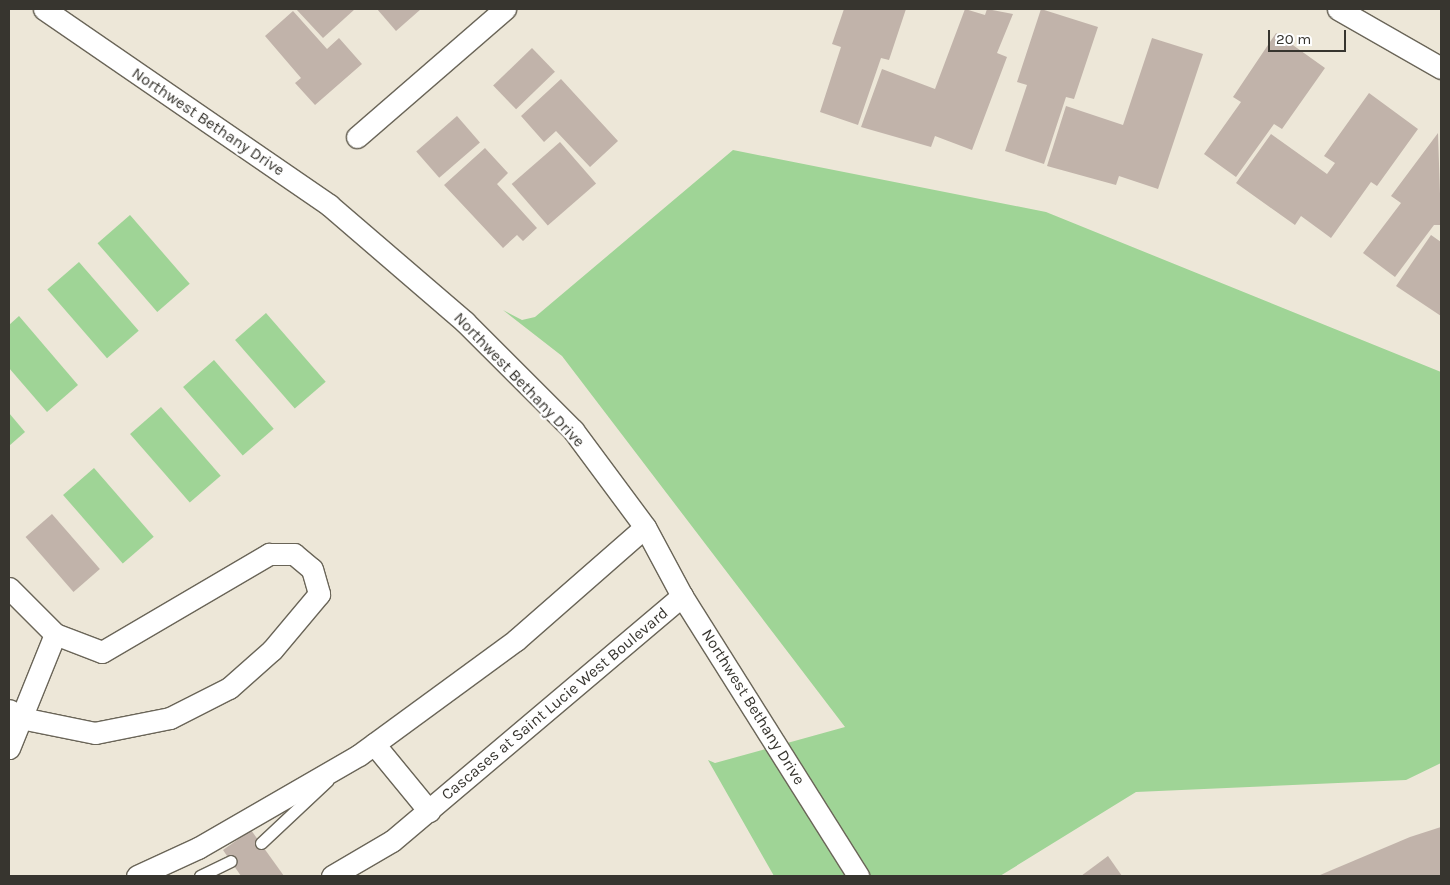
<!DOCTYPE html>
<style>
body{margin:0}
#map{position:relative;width:1450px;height:885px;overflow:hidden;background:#ede7d8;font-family:Karla,sans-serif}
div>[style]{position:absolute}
.green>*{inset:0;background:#9fd496;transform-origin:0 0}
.building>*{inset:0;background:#c1b3aa;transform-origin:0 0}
.roads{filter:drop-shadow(1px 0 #6a6558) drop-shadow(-1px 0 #6a6558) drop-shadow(0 1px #6a6558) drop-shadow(0 -1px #6a6558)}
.lane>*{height:11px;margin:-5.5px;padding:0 5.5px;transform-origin:5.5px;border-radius:5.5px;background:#fff}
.street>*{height:21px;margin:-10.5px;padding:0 10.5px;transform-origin:10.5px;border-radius:10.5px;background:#fff}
span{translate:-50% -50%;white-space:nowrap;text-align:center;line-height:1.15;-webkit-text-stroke:4.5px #fff;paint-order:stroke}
.street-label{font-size:16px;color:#37352f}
.frame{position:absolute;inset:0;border:10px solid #37352f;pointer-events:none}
.scale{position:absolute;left:1268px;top:30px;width:78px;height:22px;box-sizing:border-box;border:2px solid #37352f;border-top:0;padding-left:6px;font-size:15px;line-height:18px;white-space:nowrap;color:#37352f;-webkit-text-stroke:4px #fff;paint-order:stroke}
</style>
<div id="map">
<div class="green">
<i style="clip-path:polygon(733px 150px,1046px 212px,1441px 372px,1441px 763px,1406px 780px,1136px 792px,1000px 876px,774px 876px,708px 760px,715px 763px,845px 727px,562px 356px,503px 310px,522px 320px,535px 317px)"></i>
<i style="left:130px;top:215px;width:91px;height:43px;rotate:49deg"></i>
<i style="left:79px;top:262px;width:91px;height:42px;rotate:49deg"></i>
<i style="left:266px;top:313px;width:91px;height:41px;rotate:49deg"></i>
<i style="clip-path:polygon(19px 316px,78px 385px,47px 412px,9px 368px,9px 325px)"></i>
<i style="left:214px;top:360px;width:91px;height:41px;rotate:49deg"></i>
<i style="left:161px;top:407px;width:91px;height:41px;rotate:49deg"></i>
<i style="clip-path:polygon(9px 413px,25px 432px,9px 446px)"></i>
<i style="left:94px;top:468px;width:91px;height:41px;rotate:49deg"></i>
</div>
<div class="building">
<i style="clip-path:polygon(296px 9px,355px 9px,323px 38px)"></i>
<i style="clip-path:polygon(377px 9px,421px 9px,396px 31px)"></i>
<i style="clip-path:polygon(844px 9px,906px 9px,889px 60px,881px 58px,858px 125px,820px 112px,841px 47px,832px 44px)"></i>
<i style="clip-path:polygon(965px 9px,985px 15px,987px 9px,1013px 14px,997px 53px,1007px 57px,972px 150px,935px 136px,931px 147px,861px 127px,882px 69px,935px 89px)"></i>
<i style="clip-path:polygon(1041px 9px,1098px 27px,1074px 99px,1066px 97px,1044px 164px,1005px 151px,1027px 85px,1017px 82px)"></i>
<i style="clip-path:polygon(293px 11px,327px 49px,339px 38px,362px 64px,315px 105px,295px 83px,301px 78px,265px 36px)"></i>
<i style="clip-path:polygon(1276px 33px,1325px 68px,1282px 129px,1274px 124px,1236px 177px,1204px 154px,1241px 102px,1233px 97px)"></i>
<i style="clip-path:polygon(1152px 38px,1203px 54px,1158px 189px,1119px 176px,1116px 185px,1047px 166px,1066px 106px,1123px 125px)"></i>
<i style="left:532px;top:48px;width:33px;height:54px;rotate:46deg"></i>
<i style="clip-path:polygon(561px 79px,618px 141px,590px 167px,556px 131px,544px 142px,521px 116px)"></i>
<i style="clip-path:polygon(1369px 93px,1418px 129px,1377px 186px,1371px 182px,1331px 238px,1301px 216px,1295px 225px,1236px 183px,1271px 134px,1327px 174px,1335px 163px,1324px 156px)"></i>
<i style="left:457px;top:116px;width:35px;height:54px;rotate:49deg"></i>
<i style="clip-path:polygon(1438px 133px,1441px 225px,1434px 225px,1395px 277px,1363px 253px,1401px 203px,1391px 196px)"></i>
<i style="left:560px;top:142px;width:55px;height:64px;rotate:49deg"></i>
<i style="clip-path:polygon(485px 148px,508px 173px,497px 184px,537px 228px,523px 241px,517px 235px,503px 248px,444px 185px)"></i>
<i style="clip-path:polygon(1431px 235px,1441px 242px,1441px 316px,1396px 286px)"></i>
<i style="left:52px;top:514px;width:73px;height:35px;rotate:49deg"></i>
<i style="clip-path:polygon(1441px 827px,1441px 876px,1320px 875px,1410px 837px)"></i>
<i style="clip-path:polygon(251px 830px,284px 876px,241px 876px,223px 850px)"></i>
<i style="clip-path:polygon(1108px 856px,1122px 876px,1081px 876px)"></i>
</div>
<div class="roads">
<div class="lane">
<i style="left:261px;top:843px;width:91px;rotate:-43.2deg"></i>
<i style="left:200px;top:876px;width:34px;rotate:-26deg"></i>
</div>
<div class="street">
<i style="left:44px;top:9px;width:346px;rotate:34.5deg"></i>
<i style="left:329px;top:205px;width:179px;rotate:40.7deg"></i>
<i style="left:465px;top:322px;width:153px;rotate:45deg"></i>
<i style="left:573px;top:430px;width:121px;rotate:53.4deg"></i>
<i style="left:645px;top:527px;width:78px;rotate:61.8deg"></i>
<i style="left:682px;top:596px;width:331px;rotate:57.8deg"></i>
<i style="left:1338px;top:9px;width:119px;rotate:29.8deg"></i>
<i style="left:357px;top:137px;width:196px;rotate:-40.9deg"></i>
<i style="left:9px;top:588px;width:65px;rotate:45deg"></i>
<i style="left:55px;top:634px;width:50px;rotate:21deg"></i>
<i style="left:102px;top:652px;width:194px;rotate:-30.4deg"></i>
<i style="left:269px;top:554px;width:25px"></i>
<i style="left:294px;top:554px;width:23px;rotate:40deg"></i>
<i style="left:312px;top:569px;width:26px;rotate:74deg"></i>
<i style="left:319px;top:594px;width:73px;rotate:130deg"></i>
<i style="left:272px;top:650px;width:57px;rotate:138.5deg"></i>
<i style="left:229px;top:688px;width:66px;rotate:153deg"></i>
<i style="left:170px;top:718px;width:76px;rotate:168.7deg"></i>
<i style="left:95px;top:733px;width:76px;rotate:-168.5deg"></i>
<i style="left:21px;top:718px;width:14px;rotate:-146deg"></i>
<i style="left:374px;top:744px;width:87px;rotate:50.6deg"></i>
<i style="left:9px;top:748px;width:123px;rotate:-68deg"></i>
<i style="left:137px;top:876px;width:67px;rotate:-24.7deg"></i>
<i style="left:198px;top:848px;width:186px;rotate:-30deg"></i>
<i style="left:359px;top:755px;width:195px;rotate:-36.2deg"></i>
<i style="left:516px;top:640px;width:171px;rotate:-41.2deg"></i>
<i style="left:332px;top:876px;width:69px;rotate:-30.3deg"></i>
<i style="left:392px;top:841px;width:380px;rotate:-40.2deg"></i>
</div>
</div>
<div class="street-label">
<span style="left:208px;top:122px;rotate:34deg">Northwest Bethany Drive</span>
<span style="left:519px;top:380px;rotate:46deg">Northwest Bethany Drive</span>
<span style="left:555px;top:704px;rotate:-40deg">Cascases at Saint Lucie West Boulevard</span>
<span style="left:753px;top:707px;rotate:58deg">Northwest Bethany Drive</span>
</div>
<div class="frame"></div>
<div class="scale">20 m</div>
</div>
